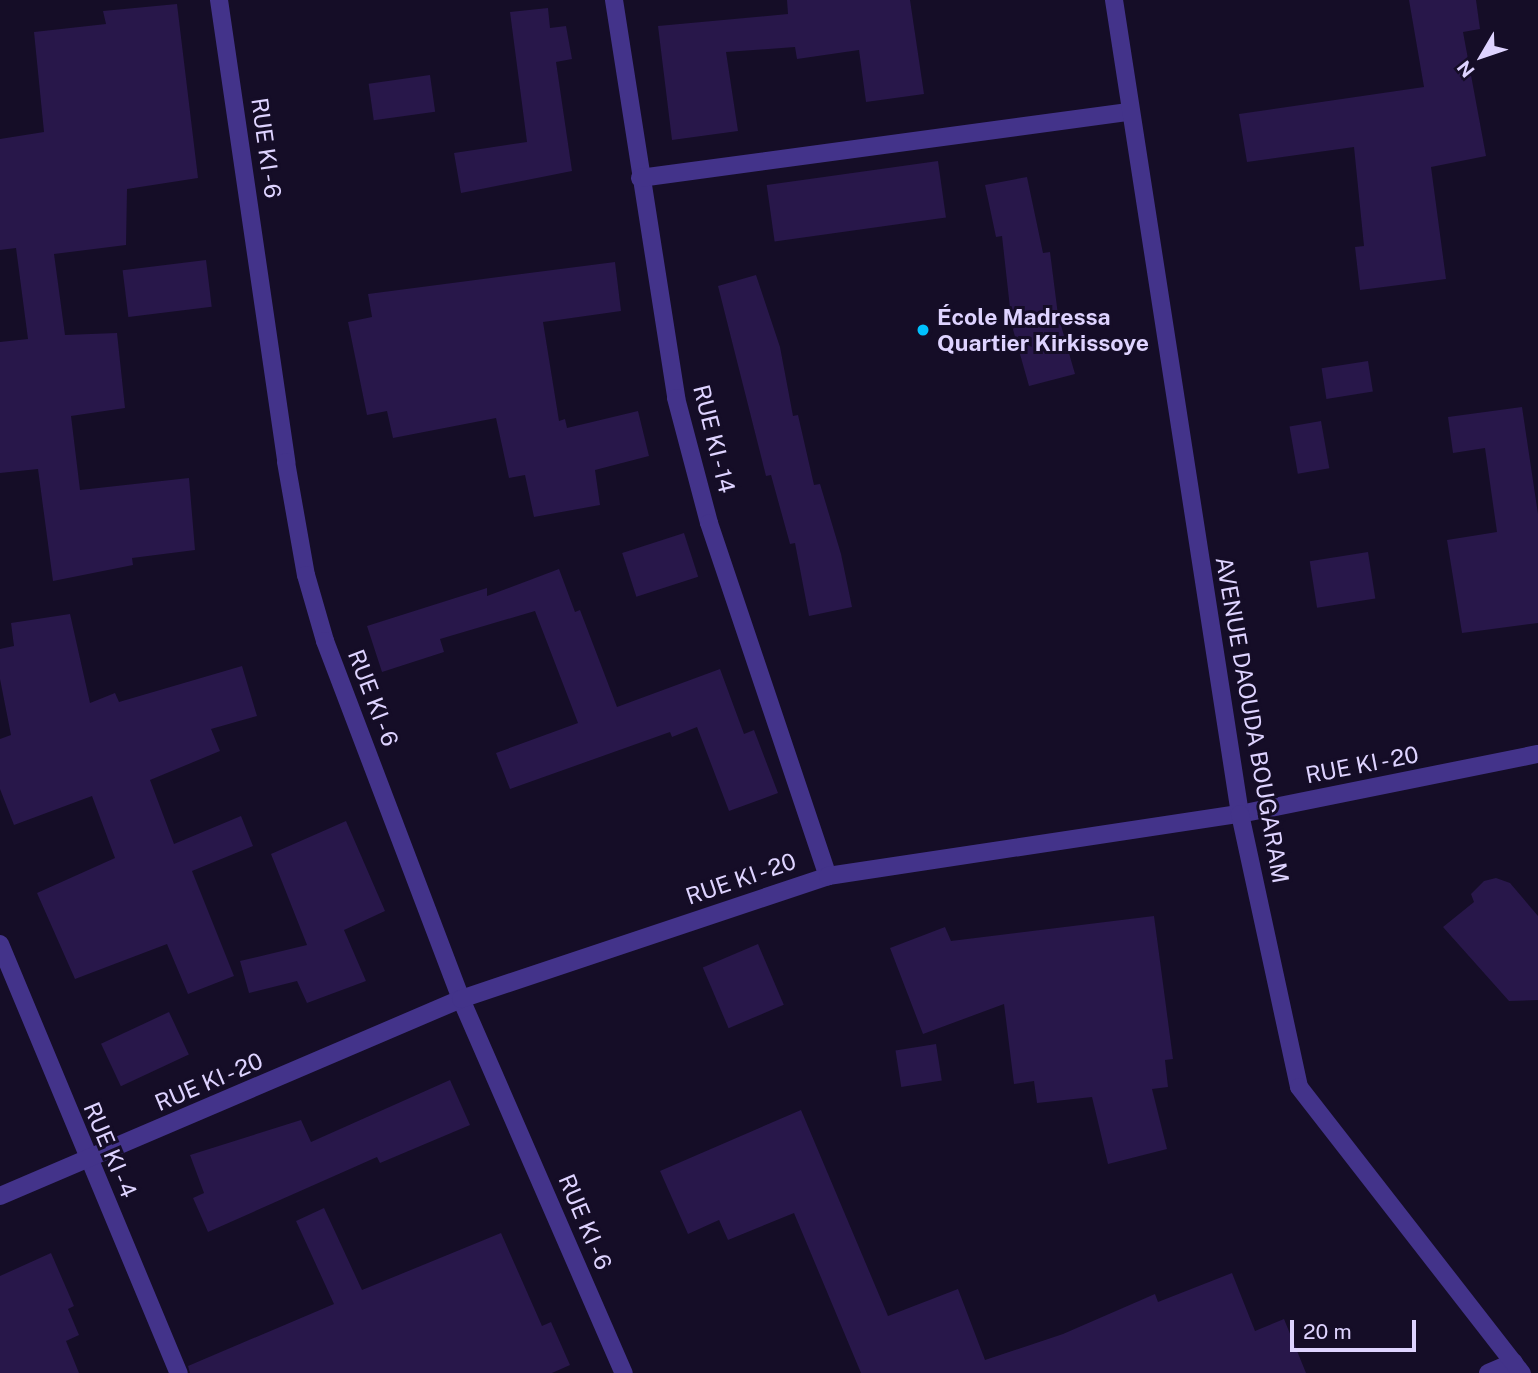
<!DOCTYPE html>
<meta charset="utf-8">
<style>
body{margin:0}
#map{position:relative;width:1538px;height:1373px;overflow:hidden;background:#150d27;font-family:"Public Sans",sans-serif}
div>[style]{position:absolute}
.building>*{inset:0;background:#28174a;transform-origin:0 0}
.minor>*{height:18px;margin:-9px;padding:0 9px;transform-origin:9px;border-radius:9px;background:#43338a}
.tertiary>*{height:18px;margin:-9px;padding:0 9px;transform-origin:9px;border-radius:9px;background:#43338a}
.dots>*{width:19px;height:19px;translate:-50% -50%;box-sizing:border-box;border:4px solid #150d27;border-radius:50%}
span{translate:-50% -50%;white-space:nowrap;text-align:center;line-height:1.15;-webkit-text-stroke:6px #150d27;paint-order:stroke}
.street-label{font-size:23px;color:#ded3ff}
.poi-label{font-size:23px;color:#ded3ff;font-weight:700}
.left{translate:0 -50%;text-align:left}
.north{position:absolute;left:1447px;top:21px;width:70px;height:70px;-webkit-text-stroke:5px #150d27;paint-order:stroke;rotate:231deg;font-size:19px;font-weight:700;line-height:28px;text-align:center;color:#ded3ff}
.north::after{content:'';display:block;margin:auto;width:24px;height:32px;background:#ded3ff;clip-path:polygon(50% 0,100% 100%,50% 72%,0 100%)}
.scale{position:absolute;left:1290px;top:1320px;width:126px;height:32px;box-sizing:border-box;border:4px solid #ded3ff;border-top:0;padding-left:9px;font-size:21px;line-height:24px;white-space:nowrap;color:#ded3ff;-webkit-text-stroke:5px #150d27;paint-order:stroke}
</style>
<div id="map">
<div class="building">
<i style="clip-path:polygon(787px 0,910px 0,924px 94px,866px 102px,859px 50px,797px 59px,795px 47px,726px 52px,738px 131px,672px 140px,658px 26px,788px 14px)"></i>
<i style="clip-path:polygon(1409px 0,1476px 0,1480px 29px,1463px 32px,1486px 156px,1431px 167px,1446px 279px,1360px 290px,1355px 247px,1364px 246px,1354px 147px,1247px 162px,1239px 114px,1424px 87px)"></i>
<i style="clip-path:polygon(177px 4px,198px 178px,127px 189px,126px 245px,54px 254px,65px 335px,117px 333px,125px 408px,71px 416px,80px 490px,189px 478px,195px 550px,132px 558px,133px 565px,53px 581px,38px 469px,0 473px,0 342px,28px 339px,16px 248px,0 250px,0 139px,44px 132px,34px 32px,106px 24px,103px 11px)"></i>
<i style="clip-path:polygon(548px 8px,550px 28px,566px 26px,572px 59px,556px 62px,572px 171px,461px 193px,454px 153px,527px 142px,510px 12px)"></i>
<i style="left:430px;top:75px;width:37px;height:62px;rotate:82deg"></i>
<i style="left:938px;top:161px;width:57px;height:173px;rotate:82deg"></i>
<i style="clip-path:polygon(1027px 177px,1043px 253px,1050px 252px,1058px 315px,1075px 374px,1029px 386px,1012px 326px,1002px 236px,996px 237px,985px 185px)"></i>
<i style="left:206px;top:260px;width:47px;height:84px;rotate:83deg"></i>
<i style="clip-path:polygon(615px 262px,621px 311px,543px 322px,559px 421px,565px 419px,567px 428px,638px 411px,649px 456px,595px 470px,600px 505px,534px 517px,525px 475px,509px 478px,496px 418px,393px 438px,387px 411px,367px 415px,348px 322px,372px 317px,368px 294px)"></i>
<i style="clip-path:polygon(756px 275px,780px 347px,793px 416px,798px 415px,814px 485px,820px 484px,841px 554px,852px 607px,809px 616px,795px 543px,790px 544px,771px 475px,766px 476px,718px 286px)"></i>
<i style="left:1368px;top:361px;width:31px;height:47px;rotate:81deg"></i>
<i style="clip-path:polygon(1522px 407px,1538px 514px,1538px 623px,1462px 633px,1447px 540px,1497px 532px,1485px 448px,1453px 453px,1448px 417px)"></i>
<i style="left:1321px;top:421px;width:48px;height:32px;rotate:80deg"></i>
<i style="left:684px;top:533px;width:46px;height:65px;rotate:72deg"></i>
<i style="left:1368px;top:552px;width:47px;height:59px;rotate:81deg"></i>
<i style="clip-path:polygon(559px 569px,575px 612px,580px 610px,617px 707px,720px 669px,744px 734px,754px 730px,778px 793px,729px 811px,697px 727px,672px 737px,670px 732px,510px 789px,496px 753px,578px 723px,535px 611px,440px 639px,444px 652px,382px 672px,367px 626px,487px 588px,487px 596px)"></i>
<i style="clip-path:polygon(70px 614px,90px 703px,115px 693px,119px 702px,242px 666px,257px 716px,211px 729px,220px 751px,150px 780px,174px 844px,241px 816px,253px 846px,192px 871px,234px 976px,188px 994px,167px 944px,75px 979px,37px 893px,115px 858px,92px 796px,14px 825px,0 789px,0 739px,11px 735px,0 679px,0 649px,14px 646px,11px 623px)"></i>
<i style="clip-path:polygon(346px 821px,385px 911px,344px 930px,366px 981px,307px 1003px,297px 981px,249px 993px,240px 961px,307px 945px,271px 854px)"></i>
<i style="clip-path:polygon(1496px 878px,1510px 883px,1538px 916px,1538px 1000px,1509px 1001px,1443px 927px,1474px 902px,1471px 894px,1484px 881px)"></i>
<i style="clip-path:polygon(1154px 916px,1173px 1059px,1165px 1060px,1168px 1087px,1152px 1089px,1167px 1149px,1108px 1164px,1092px 1097px,1037px 1103px,1034px 1081px,1014px 1084px,1004px 1004px,923px 1034px,890px 948px,945px 927px,951px 941px)"></i>
<i style="left:758px;top:944px;width:66px;height:60px;rotate:67deg"></i>
<i style="left:169px;top:1012px;width:47px;height:75px;rotate:65deg"></i>
<i style="left:936px;top:1044px;width:37px;height:41px;rotate:81deg"></i>
<i style="clip-path:polygon(450px 1080px,470px 1125px,380px 1163px,377px 1157px,208px 1232px,193px 1198px,204px 1193px,190px 1155px,301px 1120px,311px 1142px)"></i>
<i style="clip-path:polygon(801px 1110px,888px 1316px,958px 1289px,985px 1360px,1063px 1334px,1155px 1294px,1158px 1302px,1232px 1273px,1255px 1331px,1284px 1319px,1306px 1373px,861px 1373px,794px 1213px,728px 1240px,719px 1220px,688px 1234px,660px 1171px)"></i>
<i style="clip-path:polygon(324px 1208px,362px 1290px,501px 1233px,542px 1326px,551px 1322px,570px 1365px,552px 1373px,190px 1373px,188px 1366px,334px 1304px,296px 1221px)"></i>
<i style="clip-path:polygon(51px 1253px,74px 1306px,68px 1309px,79px 1335px,66px 1341px,79px 1373px,0 1373px,0 1276px)"></i>
</div>
<div class="minor">
<i style="left:219px;top:0;width:467px;rotate:81.7deg"></i>
<i style="left:286px;top:462px;width:115px;rotate:80deg"></i>
<i style="left:306px;top:575px;width:69px;rotate:73.9deg"></i>
<i style="left:325px;top:641px;width:383px;rotate:69.2deg"></i>
<i style="left:461px;top:999px;width:408px;rotate:66.5deg"></i>
<i style="left:614px;top:0;width:403px;rotate:81.1deg"></i>
<i style="left:676px;top:398px;width:129px;rotate:75.2deg"></i>
<i style="left:709px;top:523px;width:373px;rotate:71.4deg"></i>
<i style="left:640px;top:178px;width:493px;rotate:-7.7deg"></i>
<i style="left:0;top:944px;width:465px;rotate:67.4deg"></i>
<i style="left:0;top:1196px;width:501px;rotate:-23.14deg"></i>
<i style="left:461px;top:999px;width:387px;rotate:-18.5deg"></i>
<i style="left:828px;top:876px;width:417px;rotate:-8.6deg"></i>
<i style="left:1240px;top:814px;width:304px;rotate:-11.4deg"></i>
<i style="left:1488px;top:1373px;width:28px;rotate:-23deg"></i>
</div>
<div class="tertiary">
<i style="left:1114px;top:0;width:824px;rotate:81.2deg"></i>
<i style="left:1240px;top:814px;width:279px;rotate:77.8deg"></i>
<i style="left:1299px;top:1087px;width:363px;rotate:52.1deg"></i>
</div>
<div class="dots">
<i style="left:923px;top:330px;background:#00c1fe"></i>
</div>
<div class="street-label">
<span style="left:266px;top:148px;rotate:82deg">RUE KI - 6</span>
<span style="left:714px;top:439px;rotate:76deg">RUE KI - 14</span>
<span style="left:373px;top:698px;rotate:69deg">RUE KI - 6</span>
<span style="left:1252px;top:720px;rotate:80deg">AVENUE DAOUDA BOUGARAM</span>
<span style="left:1362px;top:765px;rotate:-11deg">RUE KI - 20</span>
<span style="left:741px;top:879px;rotate:-19deg">RUE KI - 20</span>
<span style="left:209px;top:1082px;rotate:-23deg">RUE KI - 20</span>
<span style="left:110px;top:1150px;rotate:67deg">RUE KI - 4</span>
<span style="left:585px;top:1222px;rotate:67deg">RUE KI - 6</span>
</div>
<div class="poi-label">
<span class="left" style="left:937px;top:330px">École Madressa<br>Quartier Kirkissoye</span>
</div>
<div class="north">N</div>
<div class="scale">20 m</div>
</div>
